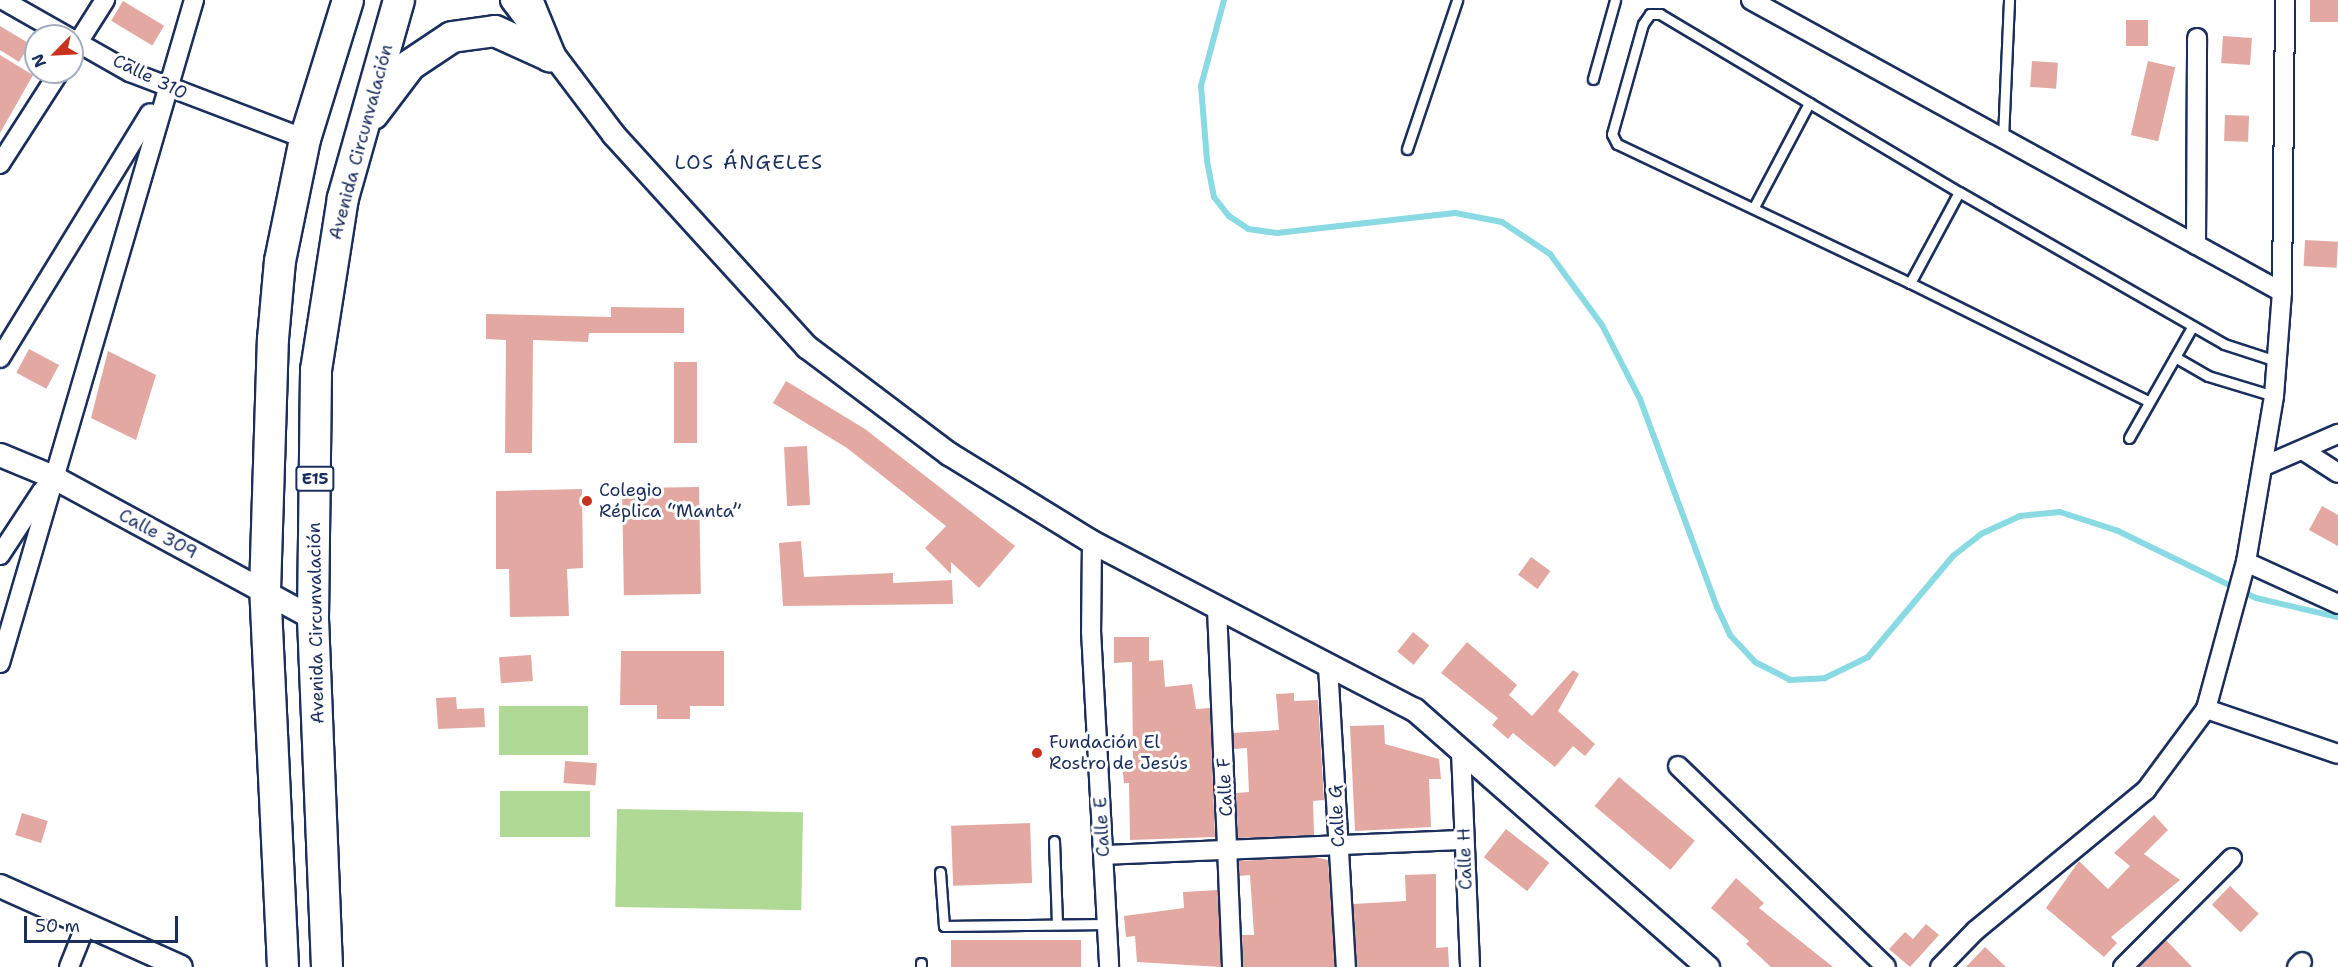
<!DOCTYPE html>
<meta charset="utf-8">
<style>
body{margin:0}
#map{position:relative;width:2338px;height:967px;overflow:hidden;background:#fff;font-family:"Shantell Sans",sans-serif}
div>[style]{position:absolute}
.green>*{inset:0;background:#b0d995;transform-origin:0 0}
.stream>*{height:6px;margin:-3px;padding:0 3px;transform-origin:3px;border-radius:3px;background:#89dae3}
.building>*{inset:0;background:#e2a8a1;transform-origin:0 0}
.roads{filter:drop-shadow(2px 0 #1b2f5e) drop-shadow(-2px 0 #1b2f5e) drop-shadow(0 2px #1b2f5e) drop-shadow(0 -2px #1b2f5e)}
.service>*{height:9px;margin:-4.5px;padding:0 4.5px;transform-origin:4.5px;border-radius:4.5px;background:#fff}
.minor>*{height:18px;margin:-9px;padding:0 9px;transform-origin:9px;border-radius:9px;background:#fff}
.tertiary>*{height:22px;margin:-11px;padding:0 11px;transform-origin:11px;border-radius:11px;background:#fff}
.trunk>*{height:30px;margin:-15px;padding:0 15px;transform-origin:15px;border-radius:15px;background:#fff}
.dots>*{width:16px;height:16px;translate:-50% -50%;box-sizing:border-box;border:3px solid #fff;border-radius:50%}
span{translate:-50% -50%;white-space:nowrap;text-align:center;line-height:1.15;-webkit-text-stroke:6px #fff;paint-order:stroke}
.shield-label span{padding:2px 4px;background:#fff;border:2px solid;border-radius:4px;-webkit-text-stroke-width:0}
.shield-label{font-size:16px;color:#1b2f5e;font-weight:700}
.street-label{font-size:18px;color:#1b2f5e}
.poi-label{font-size:18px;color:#1b2f5e}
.left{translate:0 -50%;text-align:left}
.neighbourhood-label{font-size:20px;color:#1b2f5e;letter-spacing:1.5px}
.north{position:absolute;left:24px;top:24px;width:60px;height:60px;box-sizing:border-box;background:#fff;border:2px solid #a4acbf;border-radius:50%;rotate:246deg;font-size:16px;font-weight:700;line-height:24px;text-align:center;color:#1b2f5e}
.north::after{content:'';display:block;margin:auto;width:21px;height:27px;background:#c8321e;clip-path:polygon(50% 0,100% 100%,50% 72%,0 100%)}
.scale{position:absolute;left:24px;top:916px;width:154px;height:27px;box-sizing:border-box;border:3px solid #1b2f5e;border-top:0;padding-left:8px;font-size:18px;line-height:21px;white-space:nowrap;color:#1b2f5e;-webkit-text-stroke:4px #fff;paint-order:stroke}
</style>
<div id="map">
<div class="green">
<i style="left:499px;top:706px;width:89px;height:49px"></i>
<i style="left:500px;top:791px;width:90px;height:46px"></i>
<i style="left:617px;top:809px;width:186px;height:98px;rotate:1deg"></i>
</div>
<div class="stream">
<i style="left:1224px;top:0;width:89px;rotate:105deg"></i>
<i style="left:1201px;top:86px;width:75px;rotate:85.4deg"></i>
<i style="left:1207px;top:161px;width:37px;rotate:79deg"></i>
<i style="left:1214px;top:197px;width:24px;rotate:52deg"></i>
<i style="left:1229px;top:216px;width:23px;rotate:34deg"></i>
<i style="left:1248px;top:229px;width:29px;rotate:8deg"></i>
<i style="left:1277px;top:233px;width:179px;rotate:-6.4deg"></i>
<i style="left:1455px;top:213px;width:48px;rotate:10.8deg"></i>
<i style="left:1502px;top:222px;width:58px;rotate:33.7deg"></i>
<i style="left:1550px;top:254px;width:88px;rotate:53.8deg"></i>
<i style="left:1602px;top:325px;width:83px;rotate:62.8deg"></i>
<i style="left:1640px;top:399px;width:222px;rotate:69.7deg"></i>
<i style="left:1717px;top:607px;width:31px;rotate:65deg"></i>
<i style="left:1730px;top:635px;width:37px;rotate:47deg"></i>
<i style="left:1755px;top:662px;width:39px;rotate:27deg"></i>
<i style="left:1790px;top:680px;width:35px;rotate:-3deg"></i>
<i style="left:1825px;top:678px;width:48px;rotate:-26deg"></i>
<i style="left:1868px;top:657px;width:132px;rotate:-49.9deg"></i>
<i style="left:1953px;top:556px;width:36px;rotate:-38deg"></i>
<i style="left:1981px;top:534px;width:43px;rotate:-24.8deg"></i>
<i style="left:2020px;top:516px;width:40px;rotate:-5.7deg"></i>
<i style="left:2060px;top:512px;width:61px;rotate:18.1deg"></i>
<i style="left:2118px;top:531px;width:153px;rotate:25.9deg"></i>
<i style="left:2256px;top:598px;width:83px;rotate:13.2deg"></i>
</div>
<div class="building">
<i style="left:2310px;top:0;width:28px;height:22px"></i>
<i style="left:123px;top:1px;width:48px;height:23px;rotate:31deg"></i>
<i style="left:2126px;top:20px;width:22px;height:26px"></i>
<i style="clip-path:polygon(0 26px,30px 44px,19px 62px,0 50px)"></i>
<i style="left:2223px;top:36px;width:29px;height:27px;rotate:4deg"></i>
<i style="clip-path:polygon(0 55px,33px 75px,0 133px)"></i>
<i style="left:2032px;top:61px;width:26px;height:26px;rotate:4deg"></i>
<i style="left:2148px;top:61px;width:28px;height:76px;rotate:13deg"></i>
<i style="left:2225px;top:115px;width:24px;height:26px;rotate:2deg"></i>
<i style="left:2305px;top:240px;width:33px;height:26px;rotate:3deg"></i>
<i style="clip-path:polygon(611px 307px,684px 308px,684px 333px,589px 333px,588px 342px,533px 340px,532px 453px,505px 453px,506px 340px,486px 339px,486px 314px,611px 317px)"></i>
<i style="left:29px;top:349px;width:34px;height:27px;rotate:28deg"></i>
<i style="clip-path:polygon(108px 351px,156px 375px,136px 440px,91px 418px)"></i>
<i style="left:674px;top:362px;width:23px;height:81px"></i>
<i style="clip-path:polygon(786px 381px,865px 429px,1015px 546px,979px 588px,951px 562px,951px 574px,925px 548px,946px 526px,847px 448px,773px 403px)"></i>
<i style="left:807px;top:446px;width:59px;height:23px;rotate:87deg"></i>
<i style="left:699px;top:487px;width:107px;height:77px;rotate:89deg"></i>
<i style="clip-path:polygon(582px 489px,583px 568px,567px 569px,569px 616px,510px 617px,509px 569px,496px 569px,496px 491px)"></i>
<i style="clip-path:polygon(2322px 506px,2338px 515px,2338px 546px,2309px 530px)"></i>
<i style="clip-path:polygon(801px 541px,804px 577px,893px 573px,893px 583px,952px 580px,953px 604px,783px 606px,779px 543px)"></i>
<i style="left:1531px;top:557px;width:24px;height:22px;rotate:36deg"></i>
<i style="left:1413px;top:632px;width:21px;height:25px;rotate:39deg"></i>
<i style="clip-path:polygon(1114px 637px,1149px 637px,1149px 661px,1163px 660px,1165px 687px,1192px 684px,1196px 709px,1210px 708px,1215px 837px,1130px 840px,1129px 783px,1124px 783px,1122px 763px,1133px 762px,1132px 662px,1114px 663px)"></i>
<i style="clip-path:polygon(1467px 642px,1517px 685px,1509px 695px,1532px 716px,1573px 670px,1579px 674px,1558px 711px,1595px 744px,1585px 756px,1573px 746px,1555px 767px,1513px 733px,1508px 739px,1492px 725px,1498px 718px,1441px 673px)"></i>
<i style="clip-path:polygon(621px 651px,724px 651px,724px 706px,690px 706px,690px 719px,657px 719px,657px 705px,620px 705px)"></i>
<i style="left:531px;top:655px;width:26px;height:32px;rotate:86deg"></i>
<i style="clip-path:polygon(1294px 693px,1294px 701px,1318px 700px,1324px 800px,1313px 801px,1314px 835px,1238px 838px,1236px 793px,1249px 792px,1247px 748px,1234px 749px,1233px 733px,1279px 730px,1276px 694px)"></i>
<i style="clip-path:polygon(456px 697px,457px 709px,484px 708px,485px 727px,438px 729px,436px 698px)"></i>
<i style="clip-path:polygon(1384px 725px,1385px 744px,1439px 759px,1441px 779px,1429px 779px,1431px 827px,1355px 831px,1350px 726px)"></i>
<i style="left:565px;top:761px;width:32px;height:22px;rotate:4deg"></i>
<i style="left:1619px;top:777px;width:99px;height:38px;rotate:40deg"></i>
<i style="left:22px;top:813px;width:27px;height:23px;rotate:17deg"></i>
<i style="clip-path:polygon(2154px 815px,2168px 830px,2144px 854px,2180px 880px,2111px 937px,2117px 943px,2104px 957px,2046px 908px,2079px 861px,2108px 889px,2130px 866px,2114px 853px)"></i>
<i style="left:1030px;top:823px;width:60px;height:79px;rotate:88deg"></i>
<i style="left:1506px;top:829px;width:55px;height:36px;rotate:38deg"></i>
<i style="clip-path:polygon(1315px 857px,1328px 860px,1335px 967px,1243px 967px,1242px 935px,1254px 935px,1250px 875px,1239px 876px,1239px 861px)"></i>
<i style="clip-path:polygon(1436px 874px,1436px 948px,1448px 947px,1449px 967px,1357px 967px,1353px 904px,1406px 901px,1405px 875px)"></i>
<i style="clip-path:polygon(1736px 878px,1764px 903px,1759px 908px,1833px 967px,1771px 967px,1746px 944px,1749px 941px,1711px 908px)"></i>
<i style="left:2230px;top:886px;width:40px;height:26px;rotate:44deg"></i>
<i style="clip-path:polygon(1218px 890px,1221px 967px,1137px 962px,1135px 936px,1126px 937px,1124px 916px,1184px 908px,1183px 892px)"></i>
<i style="clip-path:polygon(1926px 924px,1939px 935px,1910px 967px,1889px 949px,1905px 932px,1913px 939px)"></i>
<i style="left:1081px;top:940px;width:27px;height:130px;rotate:90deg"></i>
<i style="clip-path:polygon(2166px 940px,2192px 967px,2139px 967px)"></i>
<i style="clip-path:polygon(1985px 947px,2006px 967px,1966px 967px)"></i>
</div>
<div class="roads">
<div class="service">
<i style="left:1593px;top:79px;width:82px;rotate:-74.4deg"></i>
<i style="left:2003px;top:138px;width:138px;rotate:-87.5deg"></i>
<i style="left:1407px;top:149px;width:157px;rotate:-71.4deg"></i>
<i style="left:1754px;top:207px;width:118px;rotate:-62.1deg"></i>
<i style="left:1910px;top:283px;width:324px;rotate:-154.6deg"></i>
<i style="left:1617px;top:144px;width:11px;rotate:-117deg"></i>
<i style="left:1612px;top:134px;width:114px;rotate:-74.3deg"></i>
<i style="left:1643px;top:24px;width:12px;rotate:-55deg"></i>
<i style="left:1650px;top:14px;width:10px"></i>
<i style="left:1660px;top:14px;width:348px;rotate:30.8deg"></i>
<i style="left:2175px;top:357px;width:38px;rotate:30deg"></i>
<i style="left:2208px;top:376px;width:69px;rotate:16.9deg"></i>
<i style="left:2148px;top:401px;width:266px;rotate:-153.6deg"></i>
<i style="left:1910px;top:283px;width:103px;rotate:-61.7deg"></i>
<i style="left:1959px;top:192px;width:305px;rotate:29.8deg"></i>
<i style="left:2224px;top:344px;width:55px;rotate:18.1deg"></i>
<i style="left:2129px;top:438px;width:128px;rotate:-60.4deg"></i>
<i style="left:1054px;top:841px;width:83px;rotate:87.9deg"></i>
<i style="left:940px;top:872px;width:54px;rotate:85.8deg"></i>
<i style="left:944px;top:926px;width:164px;rotate:-0.7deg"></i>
<i style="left:921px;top:963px;width:4px;rotate:90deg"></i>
</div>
<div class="minor">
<i style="left:3px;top:0;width:146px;rotate:29.6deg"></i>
<i style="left:130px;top:72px;width:187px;rotate:20.9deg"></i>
<i style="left:1751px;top:0;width:606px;rotate:28.81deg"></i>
<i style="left:72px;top:52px;width:62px;rotate:-57.6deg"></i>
<i style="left:0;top:164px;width:109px;rotate:-57.3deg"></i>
<i style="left:2196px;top:245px;width:207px;rotate:-89.7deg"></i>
<i style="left:0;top:358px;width:287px;rotate:-58.5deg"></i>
<i style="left:2304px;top:451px;width:40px;rotate:32.9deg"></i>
<i style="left:2264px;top:466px;width:81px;rotate:-23.4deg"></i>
<i style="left:1092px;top:542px;width:89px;rotate:90.6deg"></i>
<i style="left:1091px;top:631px;width:336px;rotate:86.9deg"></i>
<i style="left:0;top:555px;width:77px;rotate:-56.7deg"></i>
<i style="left:2246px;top:562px;width:101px;rotate:24.5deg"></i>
<i style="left:1217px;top:608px;width:359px;rotate:87.6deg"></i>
<i style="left:0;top:663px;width:691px;rotate:-73.69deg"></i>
<i style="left:1328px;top:666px;width:302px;rotate:86.6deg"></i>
<i style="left:2206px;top:709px;width:139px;rotate:18.8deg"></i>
<i style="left:1461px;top:751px;width:216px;rotate:87.6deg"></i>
<i style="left:1678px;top:766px;width:289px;rotate:44deg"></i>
<i style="left:1104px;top:855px;width:360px;rotate:-2.4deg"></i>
<i style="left:69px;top:967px;width:43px;rotate:-68.2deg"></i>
<i style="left:1940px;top:967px;width:50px;rotate:-45.8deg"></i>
<i style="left:1975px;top:931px;width:222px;rotate:-39.5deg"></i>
<i style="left:2146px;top:790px;width:101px;rotate:-53.5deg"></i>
<i style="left:2206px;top:709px;width:152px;rotate:-74.8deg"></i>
<i style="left:2246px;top:562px;width:168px;rotate:-80.4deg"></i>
<i style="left:2274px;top:396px;width:104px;rotate:-85.6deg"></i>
<i style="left:2282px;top:292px;width:292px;rotate:-89.4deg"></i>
<i style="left:2123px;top:967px;width:154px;rotate:-45deg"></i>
<i style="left:2297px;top:967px;width:7px;rotate:-45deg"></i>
</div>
<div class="tertiary">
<i style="left:512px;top:0;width:169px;rotate:52.9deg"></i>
<i style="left:614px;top:135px;width:287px;rotate:47.7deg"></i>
<i style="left:807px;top:347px;width:178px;rotate:37deg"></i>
<i style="left:949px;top:454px;width:168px;rotate:31.6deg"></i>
<i style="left:1092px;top:542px;width:364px;rotate:27.5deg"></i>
<i style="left:1415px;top:710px;width:390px;rotate:41.3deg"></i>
<i style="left:0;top:455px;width:55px;rotate:22.4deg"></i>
<i style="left:51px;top:476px;width:298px;rotate:28.5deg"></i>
<i style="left:0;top:886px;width:198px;rotate:24.1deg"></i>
</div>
<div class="trunk">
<i style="left:527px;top:0;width:61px;rotate:67.7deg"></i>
<i style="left:373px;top:114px;width:61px;rotate:-52.9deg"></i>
<i style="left:410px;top:65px;width:50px;rotate:-33.7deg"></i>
<i style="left:452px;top:37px;width:43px;rotate:-7.9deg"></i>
<i style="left:495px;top:31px;width:60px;rotate:24.4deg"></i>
<i style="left:283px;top:967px;width:376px;rotate:-92.7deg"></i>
<i style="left:265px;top:591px;width:252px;rotate:-88.2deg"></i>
<i style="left:273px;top:339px;width:78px;rotate:-84.9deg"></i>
<i style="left:280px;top:261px;width:125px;rotate:-78.4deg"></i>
<i style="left:305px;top:139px;width:145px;rotate:-72.8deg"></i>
<i style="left:327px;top:967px;width:349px;rotate:-92.3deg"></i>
<i style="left:313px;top:618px;width:248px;rotate:-89.3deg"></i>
<i style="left:316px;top:370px;width:174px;rotate:-81.1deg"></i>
<i style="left:343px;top:198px;width:206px;rotate:-74.2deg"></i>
</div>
</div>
<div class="dots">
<i style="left:587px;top:501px;background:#c8321e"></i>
<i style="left:1037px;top:753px;background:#c8321e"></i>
</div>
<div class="shield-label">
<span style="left:315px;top:479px">E15</span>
</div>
<div class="street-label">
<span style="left:150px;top:77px;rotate:26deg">Calle 310</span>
<span style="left:361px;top:142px;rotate:-75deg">Avenida Circunvalación</span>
<span style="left:158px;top:534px;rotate:28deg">Calle 309</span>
<span style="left:316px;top:623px;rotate:-91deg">Avenida Circunvalación</span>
<span style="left:1225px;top:787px;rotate:-93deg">Calle F</span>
<span style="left:1337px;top:816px;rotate:-93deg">Calle G</span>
<span style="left:1102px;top:827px;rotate:-93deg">Calle E</span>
<span style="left:1465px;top:859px;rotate:-92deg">Calle H</span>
</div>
<div class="poi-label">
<span class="left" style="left:599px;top:501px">Colegio<br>Réplica “Manta”</span>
<span class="left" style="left:1049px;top:753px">Fundación El<br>Rostro de Jesús</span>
</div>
<div class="neighbourhood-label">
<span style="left:749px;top:162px">LOS ÁNGELES</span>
</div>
<div class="north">N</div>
<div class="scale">50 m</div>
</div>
